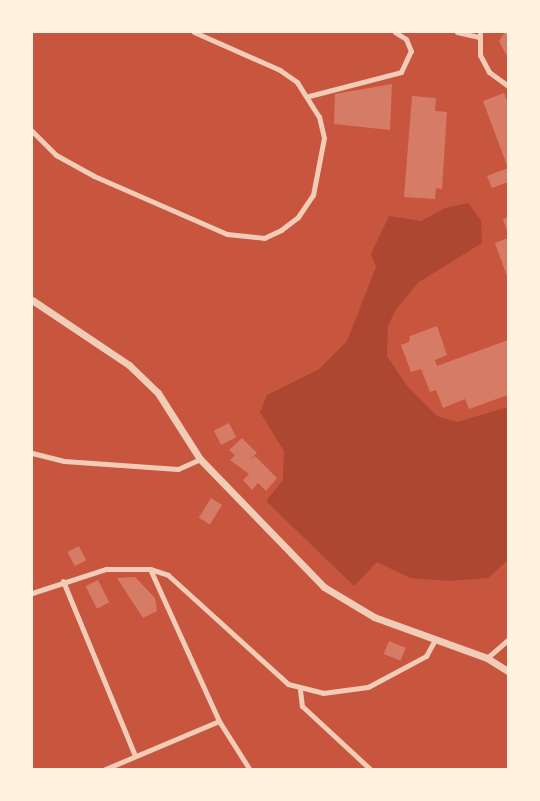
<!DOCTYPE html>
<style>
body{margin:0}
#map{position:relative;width:540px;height:801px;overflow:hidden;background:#c8553d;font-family:"Asap Condensed",sans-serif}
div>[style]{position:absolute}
.green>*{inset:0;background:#ae4732}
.building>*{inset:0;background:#d67c66;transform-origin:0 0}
.minor>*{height:5px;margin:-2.5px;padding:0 2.5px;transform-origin:2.5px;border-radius:2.5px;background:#f1ccb7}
.tertiary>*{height:7px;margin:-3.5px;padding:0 3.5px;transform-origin:3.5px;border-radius:3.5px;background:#f1ccb7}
span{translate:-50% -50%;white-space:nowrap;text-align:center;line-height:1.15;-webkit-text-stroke:7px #fff3e0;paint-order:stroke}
.frame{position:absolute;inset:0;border:33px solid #fff3e0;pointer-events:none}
</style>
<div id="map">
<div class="green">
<i style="clip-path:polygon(468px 203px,481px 220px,482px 243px,419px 282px,396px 309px,388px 326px,387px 356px,407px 386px,437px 416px,457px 422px,508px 407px,508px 560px,488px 578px,449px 581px,410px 578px,377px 562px,354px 586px,266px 501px,283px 480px,284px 451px,260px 412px,267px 395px,319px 369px,347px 341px,376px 267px,371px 254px,389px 216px,421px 221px,445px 208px)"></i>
</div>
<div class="building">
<i style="clip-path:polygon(505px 32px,508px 32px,508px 58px,499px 41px)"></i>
<i style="clip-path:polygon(392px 84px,390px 130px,334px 124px,335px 94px)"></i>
<i style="clip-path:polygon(504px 93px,508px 103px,508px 182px,492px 188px,487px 176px,508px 168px,483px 101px)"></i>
<i style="clip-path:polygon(412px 96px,436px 98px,435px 111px,447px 112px,442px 189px,436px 188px,435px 199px,404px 197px)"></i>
<i style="clip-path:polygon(508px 217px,508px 234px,503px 219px)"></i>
<i style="clip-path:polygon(508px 238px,508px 279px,495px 243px)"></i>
<i style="clip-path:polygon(437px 326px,447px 355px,435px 360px,437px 366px,508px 340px,508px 395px,469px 409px,465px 399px,443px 408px,436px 390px,430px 392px,421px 369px,411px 372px,401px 345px,409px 342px,410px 336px)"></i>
<i style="left:229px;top:423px;width:16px;height:17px;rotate:63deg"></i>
<i style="clip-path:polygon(242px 438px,257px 453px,249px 460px,255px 456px,277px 478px,266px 491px,258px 483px,252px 490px,243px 480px,249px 474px,230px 460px,235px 455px,229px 450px)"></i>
<i style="left:211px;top:498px;width:13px;height:23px;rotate:32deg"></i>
<i style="left:79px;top:546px;width:16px;height:13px;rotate:63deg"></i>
<i style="clip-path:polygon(135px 577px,155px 598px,157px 611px,143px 618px,117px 578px)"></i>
<i style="left:98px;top:580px;width:25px;height:14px;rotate:63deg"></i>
<i style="left:389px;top:641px;width:18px;height:14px;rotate:22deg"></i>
</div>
<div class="minor">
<i style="left:457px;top:32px;width:23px;rotate:13deg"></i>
<i style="left:480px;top:32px;width:23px;rotate:90deg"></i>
<i style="left:480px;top:55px;width:19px;rotate:62deg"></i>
<i style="left:489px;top:72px;width:24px;rotate:36deg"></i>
<i style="left:309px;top:96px;width:95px;rotate:-14.6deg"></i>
<i style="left:401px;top:72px;width:23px;rotate:-65deg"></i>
<i style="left:411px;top:51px;width:13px;rotate:-113deg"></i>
<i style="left:406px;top:39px;width:13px;rotate:-148deg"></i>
<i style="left:32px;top:131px;width:34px;rotate:45deg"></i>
<i style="left:56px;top:155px;width:43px;rotate:28.9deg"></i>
<i style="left:94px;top:176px;width:145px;rotate:23.6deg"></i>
<i style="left:227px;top:234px;width:37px;rotate:6deg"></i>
<i style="left:264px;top:238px;width:19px;rotate:-25deg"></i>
<i style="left:281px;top:230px;width:21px;rotate:-37deg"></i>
<i style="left:298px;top:217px;width:27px;rotate:-56deg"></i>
<i style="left:313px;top:195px;width:58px;rotate:-79.1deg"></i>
<i style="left:324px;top:138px;width:22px;rotate:-103deg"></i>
<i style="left:319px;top:117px;width:41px;rotate:-122.2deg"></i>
<i style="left:297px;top:82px;width:21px;rotate:-145deg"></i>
<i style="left:280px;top:70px;width:94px;rotate:-156.2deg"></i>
<i style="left:32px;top:453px;width:33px;rotate:14deg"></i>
<i style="left:64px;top:461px;width:114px;rotate:4deg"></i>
<i style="left:178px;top:469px;width:24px;rotate:-24deg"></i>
<i style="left:150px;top:569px;width:167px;rotate:65.6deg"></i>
<i style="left:219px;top:721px;width:58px;rotate:57.7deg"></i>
<i style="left:63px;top:581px;width:189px;rotate:67.6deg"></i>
<i style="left:32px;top:593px;width:78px;rotate:-18deg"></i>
<i style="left:106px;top:569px;width:44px"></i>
<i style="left:150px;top:569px;width:19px;rotate:18deg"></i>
<i style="left:168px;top:575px;width:162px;rotate:42.2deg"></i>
<i style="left:288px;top:684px;width:36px;rotate:14deg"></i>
<i style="left:323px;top:693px;width:45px;rotate:-7.6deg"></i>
<i style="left:368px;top:687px;width:66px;rotate:-28.1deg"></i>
<i style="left:426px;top:656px;width:18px;rotate:-61deg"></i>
<i style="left:487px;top:658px;width:28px;rotate:-41deg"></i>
<i style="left:300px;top:690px;width:16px;rotate:83deg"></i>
<i style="left:302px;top:706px;width:94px;rotate:42.8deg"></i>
<i style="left:103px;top:770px;width:126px;rotate:-22.9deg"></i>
</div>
<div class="tertiary">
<i style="left:32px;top:300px;width:117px;rotate:33.8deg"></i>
<i style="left:129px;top:365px;width:40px;rotate:44deg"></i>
<i style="left:158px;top:393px;width:78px;rotate:57.5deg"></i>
<i style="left:200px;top:459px;width:178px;rotate:45.9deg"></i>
<i style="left:324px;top:587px;width:58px;rotate:31deg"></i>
<i style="left:374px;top:617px;width:120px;rotate:19.9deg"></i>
<i style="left:487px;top:658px;width:25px;rotate:32deg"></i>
</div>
<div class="frame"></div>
</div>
